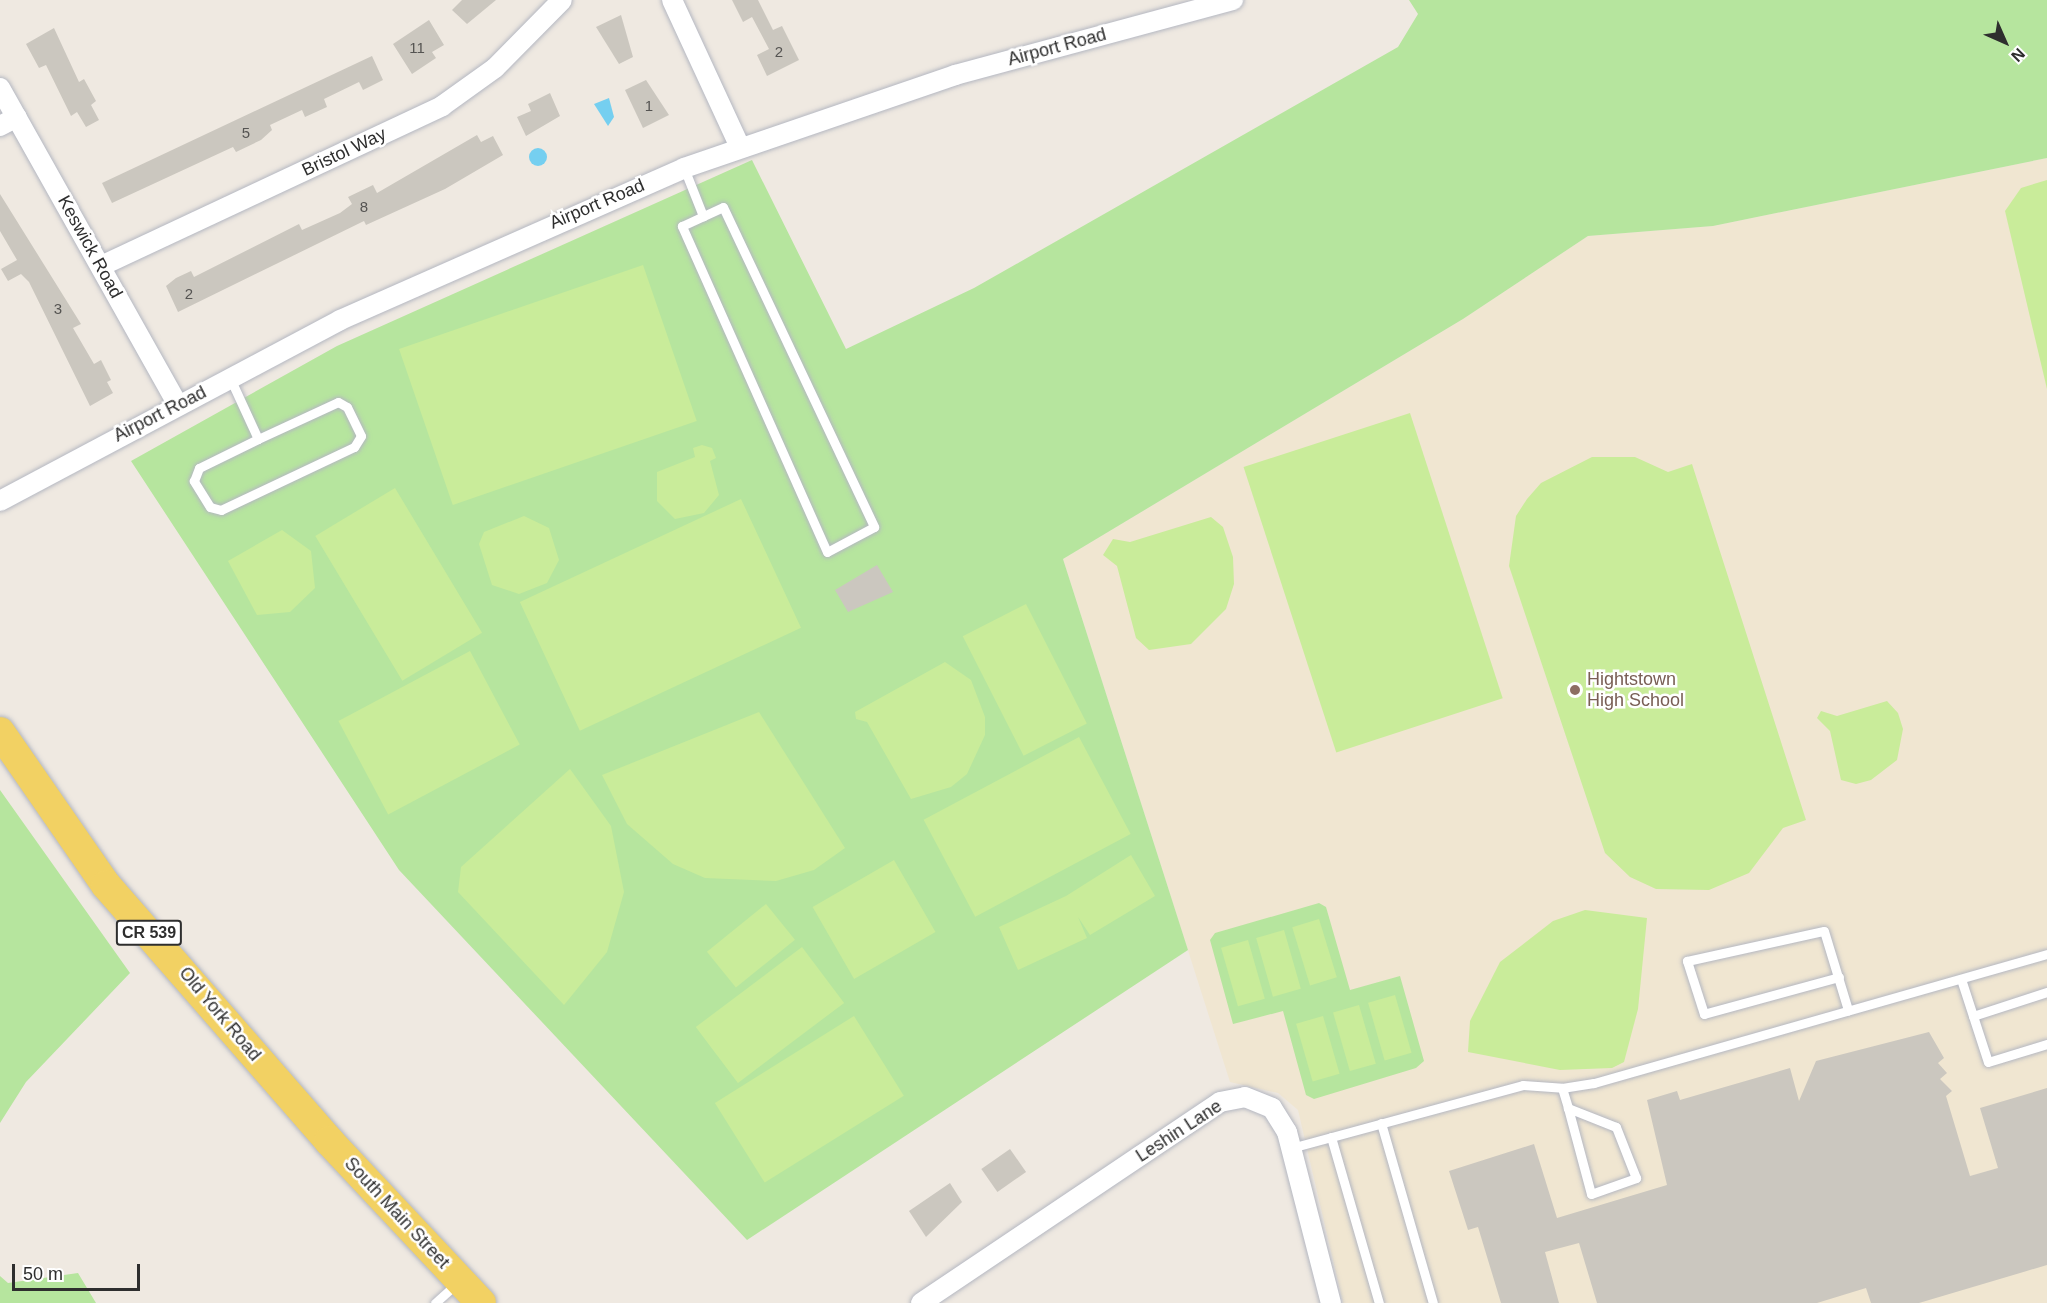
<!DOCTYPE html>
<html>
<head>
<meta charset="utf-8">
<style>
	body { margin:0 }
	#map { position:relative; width:2047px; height:1303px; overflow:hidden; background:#efe9e1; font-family:Arial,sans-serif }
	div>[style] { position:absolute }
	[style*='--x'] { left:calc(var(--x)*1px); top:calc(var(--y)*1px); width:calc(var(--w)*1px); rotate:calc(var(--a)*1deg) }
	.education>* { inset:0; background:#f0e6d1 }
	.green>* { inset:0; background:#b6e59e }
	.pitch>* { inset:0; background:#c9ec9a; transform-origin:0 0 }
	.water>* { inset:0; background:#75cff0 }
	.round { border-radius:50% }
	.building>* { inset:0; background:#cbc7bf; transform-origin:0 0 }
	.roads { filter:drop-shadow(0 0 2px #b4b7c1) drop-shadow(0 0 2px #b4b7c1) }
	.service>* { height:9px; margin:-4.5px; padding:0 4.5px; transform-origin:4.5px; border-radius:4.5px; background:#fff }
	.minor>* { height:20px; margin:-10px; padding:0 10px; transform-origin:10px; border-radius:10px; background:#fff }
	.primary>* { height:30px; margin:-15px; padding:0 15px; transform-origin:15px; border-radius:15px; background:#f2d163 }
	.dots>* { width:16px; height:16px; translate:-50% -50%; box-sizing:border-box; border:3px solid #fff; border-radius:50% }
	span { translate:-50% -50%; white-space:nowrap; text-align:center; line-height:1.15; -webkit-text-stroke:5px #fff; paint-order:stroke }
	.number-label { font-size:15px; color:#555452 }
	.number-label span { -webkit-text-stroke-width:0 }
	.shield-label span { padding:2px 4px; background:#fff; border:2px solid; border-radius:4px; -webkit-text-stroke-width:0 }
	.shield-label { font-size:16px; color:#2e2e2e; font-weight:700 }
	.street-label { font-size:18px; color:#2e2e2e }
	.education-label { font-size:18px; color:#785e54 }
	.left { translate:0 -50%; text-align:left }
	.north { position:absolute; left:1975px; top:12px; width:60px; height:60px; -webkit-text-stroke:4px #fff; paint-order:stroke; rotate:135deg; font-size:16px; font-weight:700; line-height:24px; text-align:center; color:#2e2e2e }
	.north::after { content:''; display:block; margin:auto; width:21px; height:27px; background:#2e2e2e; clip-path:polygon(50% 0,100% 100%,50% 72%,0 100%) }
	.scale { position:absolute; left:12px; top:1264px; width:128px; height:27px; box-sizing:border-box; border:3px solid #2e2e2e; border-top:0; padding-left:8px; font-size:18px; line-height:21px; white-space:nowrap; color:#2e2e2e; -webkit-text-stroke:4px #fff; paint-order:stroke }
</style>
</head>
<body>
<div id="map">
	<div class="education">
		<i style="clip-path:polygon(2047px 158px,2047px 1303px,1343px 1303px,1298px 1110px,1278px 1093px,1230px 1082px,1063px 559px,1463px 319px,1588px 236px,1713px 226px)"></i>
	</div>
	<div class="green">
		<i style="clip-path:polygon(1409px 0,2047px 0,2047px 158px,1713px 226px,1588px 236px,1463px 319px,1063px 559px,1188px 950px,747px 1240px,399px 870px,131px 461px,337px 346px,752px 160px,846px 349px,974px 288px,1398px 47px,1418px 14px)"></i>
		<i style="clip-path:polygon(0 790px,130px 973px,26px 1082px,0 1123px)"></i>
		<i style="clip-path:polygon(1319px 903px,1326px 907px,1350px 990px,1400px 976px,1424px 1061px,1416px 1068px,1314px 1099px,1306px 1095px,1283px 1011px,1233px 1024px,1210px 940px,1215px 933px)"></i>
		<i style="clip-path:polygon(78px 1273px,96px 1303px,0 1303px,0 1276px,8px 1283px)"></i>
	</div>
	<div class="pitch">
		<i style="clip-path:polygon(2047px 180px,2047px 389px,2005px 211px,2021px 188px)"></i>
		<i style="left:643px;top:265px;width:165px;height:258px;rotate:71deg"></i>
		<i style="left:1410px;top:413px;width:300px;height:175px;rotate:72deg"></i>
		<i style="clip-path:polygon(702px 445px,712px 448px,716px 458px,710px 461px,719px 495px,704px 513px,675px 519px,657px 501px,657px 472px,695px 457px,693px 448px)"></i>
		<i style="clip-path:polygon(1592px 457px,1635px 457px,1668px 472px,1692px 464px,1806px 820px,1783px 828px,1749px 873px,1709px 890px,1656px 889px,1630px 877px,1605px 853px,1509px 566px,1516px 516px,1527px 499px,1541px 483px)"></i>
		<i style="left:395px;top:488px;width:169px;height:93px;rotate:59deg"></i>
		<i style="left:741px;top:499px;width:142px;height:244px;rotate:65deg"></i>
		<i style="clip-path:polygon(524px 516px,549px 528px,559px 560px,547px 583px,519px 594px,492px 585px,479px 544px,484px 532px)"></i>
		<i style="clip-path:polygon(1211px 517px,1223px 527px,1233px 557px,1234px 584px,1226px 609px,1191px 644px,1149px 650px,1136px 638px,1117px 566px,1103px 555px,1113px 539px,1130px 542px)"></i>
		<i style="clip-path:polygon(282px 530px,311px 551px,315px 588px,290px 612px,257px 615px,228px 561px)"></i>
		<i style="left:1026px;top:604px;width:134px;height:71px;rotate:63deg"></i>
		<i style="left:470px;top:651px;width:106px;height:149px;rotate:62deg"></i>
		<i style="clip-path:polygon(945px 662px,971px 680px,985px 717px,985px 735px,967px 774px,951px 787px,911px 799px,867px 722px,856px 719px,855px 712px)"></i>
		<i style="clip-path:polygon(1887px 701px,1898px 713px,1903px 729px,1897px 760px,1871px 780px,1856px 784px,1841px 780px,1830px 731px,1817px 718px,1821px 711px,1837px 716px)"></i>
		<i style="clip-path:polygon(759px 712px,845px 848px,814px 870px,776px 881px,705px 878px,673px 864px,627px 824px,602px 775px)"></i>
		<i style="left:1079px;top:737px;width:110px;height:176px;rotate:62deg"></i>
		<i style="clip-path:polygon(570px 769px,611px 826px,624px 892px,607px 952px,564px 1005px,458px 892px,461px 867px)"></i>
		<i style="clip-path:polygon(1131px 855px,1155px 896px,1090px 935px,1078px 917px,1087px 938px,1018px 970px,999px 927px,1066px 896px)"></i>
		<i style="left:894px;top:860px;width:83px;height:94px;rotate:60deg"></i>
		<i style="left:766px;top:904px;width:46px;height:76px;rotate:51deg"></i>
		<i style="clip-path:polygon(1585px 910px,1647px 918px,1638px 1009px,1624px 1062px,1612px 1068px,1560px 1070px,1468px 1052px,1470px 1021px,1500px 962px,1553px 921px)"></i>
		<i style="left:1319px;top:919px;width:61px;height:28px;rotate:73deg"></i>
		<i style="left:1284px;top:930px;width:61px;height:29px;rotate:74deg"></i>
		<i style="left:1248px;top:940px;width:61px;height:28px;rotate:74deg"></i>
		<i style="left:802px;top:947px;width:70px;height:133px;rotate:53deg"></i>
		<i style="left:1395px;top:995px;width:60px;height:28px;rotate:74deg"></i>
		<i style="left:1359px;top:1005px;width:61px;height:27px;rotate:74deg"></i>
		<i style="left:854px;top:1016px;width:94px;height:164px;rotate:58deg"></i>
		<i style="left:1323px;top:1016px;width:60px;height:28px;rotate:74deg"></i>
	</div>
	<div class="water">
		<i style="clip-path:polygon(609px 98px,614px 117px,608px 126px,594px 104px)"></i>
		<i class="round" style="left:529px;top:148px;width:18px;height:18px"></i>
	</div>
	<div class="building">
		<i style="clip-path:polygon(462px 0,496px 0,467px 24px,452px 10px)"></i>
		<i style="clip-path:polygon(732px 0,758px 0,773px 30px,782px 26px,799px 60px,767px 76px,757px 55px,769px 49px,752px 17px,743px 22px)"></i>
		<i style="clip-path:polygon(621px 15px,633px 57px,619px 64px,596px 27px)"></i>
		<i style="clip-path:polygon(429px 20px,444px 45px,432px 52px,436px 58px,412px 74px,393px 44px)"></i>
		<i style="clip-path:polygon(54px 28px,79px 82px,84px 79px,96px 101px,91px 105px,99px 120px,86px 127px,77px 112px,71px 116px,46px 65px,39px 68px,26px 44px)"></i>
		<i style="clip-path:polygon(372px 56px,383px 80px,363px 90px,359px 82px,324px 99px,327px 107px,305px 117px,302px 110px,270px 125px,272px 130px,261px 140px,236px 152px,233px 147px,112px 203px,102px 183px)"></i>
		<i style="clip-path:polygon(646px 80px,669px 115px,643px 128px,625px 90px)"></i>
		<i style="clip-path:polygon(550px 93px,560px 116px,526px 136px,517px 117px,531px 111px,528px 104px)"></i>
		<i style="clip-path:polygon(477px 135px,481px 142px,493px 136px,503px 155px,445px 189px,366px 225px,364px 221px,178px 312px,166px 286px,176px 278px,191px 271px,194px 277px,299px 224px,302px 230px,340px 213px,352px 204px,348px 197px,373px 185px,377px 193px)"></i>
		<i style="clip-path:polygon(0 194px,81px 324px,73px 328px,94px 364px,101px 360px,111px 380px,107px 382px,113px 393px,90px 406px,29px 282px,21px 274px,8px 281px,1px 269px,17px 260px,0 231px)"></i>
		<i style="clip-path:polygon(877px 565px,893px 592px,848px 612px,835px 590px)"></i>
		<i style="clip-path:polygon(1929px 1032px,1944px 1058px,1938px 1063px,1947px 1073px,1940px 1079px,1952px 1091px,1946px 1096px,1970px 1176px,1998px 1168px,1980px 1108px,2047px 1088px,2047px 1265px,1919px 1303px,1871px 1303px,1866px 1288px,1817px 1303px,1597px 1303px,1579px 1243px,1545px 1252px,1559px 1303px,1501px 1303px,1478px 1227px,1468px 1230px,1449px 1171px,1534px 1144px,1557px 1218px,1667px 1185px,1647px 1100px,1677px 1091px,1680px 1100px,1790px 1068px,1799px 1101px,1816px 1061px)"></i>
		<i style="left:1010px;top:1149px;width:28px;height:35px;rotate:55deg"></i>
		<i style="clip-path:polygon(950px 1183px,962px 1202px,926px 1237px,909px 1211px)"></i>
	</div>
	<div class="roads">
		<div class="service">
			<i style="--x:684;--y:168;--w:52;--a:68.4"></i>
			<i style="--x:723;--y:207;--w:354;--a:64.7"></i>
			<i style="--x:874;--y:527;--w:53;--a:152"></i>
			<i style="--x:827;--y:552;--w:357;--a:-114"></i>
			<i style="--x:682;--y:226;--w:45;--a:-24.9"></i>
			<i style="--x:230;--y:378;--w:67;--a:65.3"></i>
			<i style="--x:258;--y:439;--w:88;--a:-24.8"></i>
			<i style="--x:338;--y:402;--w:10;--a:29"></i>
			<i style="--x:347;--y:407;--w:32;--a:64"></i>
			<i style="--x:361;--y:436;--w:13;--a:122"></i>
			<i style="--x:354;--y:447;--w:147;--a:154.7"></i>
			<i style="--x:221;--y:510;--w:11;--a:-165"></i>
			<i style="--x:210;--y:507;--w:31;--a:-122"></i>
			<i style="--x:194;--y:481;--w:14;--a:-69"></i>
			<i style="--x:199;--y:468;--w:66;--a:-26.2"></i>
			<i style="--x:1839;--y:977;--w:140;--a:164.7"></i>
			<i style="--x:1704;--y:1014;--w:56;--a:-107.8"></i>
			<i style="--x:1687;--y:961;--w:140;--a:-12.4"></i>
			<i style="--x:1824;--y:931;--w:83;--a:73.1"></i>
			<i style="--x:1961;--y:979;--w:87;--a:72"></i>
			<i style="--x:1988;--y:1062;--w:62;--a:-17"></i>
			<i style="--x:1973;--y:1016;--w:78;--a:-18"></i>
			<i style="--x:1562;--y:1088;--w:21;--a:73"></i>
			<i style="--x:1568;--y:1108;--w:89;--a:75"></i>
			<i style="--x:1591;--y:1194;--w:48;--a:-19.6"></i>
			<i style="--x:1636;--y:1178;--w:55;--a:-111.4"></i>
			<i style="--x:1616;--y:1127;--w:52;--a:-158.4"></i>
			<i style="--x:1381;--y:1123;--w:187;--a:73.9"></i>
			<i style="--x:1331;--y:1137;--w:173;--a:73.9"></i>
			<i style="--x:1291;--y:1148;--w:240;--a:-15.2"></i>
			<i style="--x:1523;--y:1085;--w:39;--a:4"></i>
			<i style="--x:1562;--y:1088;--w:32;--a:-9"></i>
			<i style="--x:1594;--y:1083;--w:471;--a:-15.9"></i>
			<i style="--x:435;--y:1303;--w:28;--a:-42"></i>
		</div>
		<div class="minor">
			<i style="--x:672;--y:0;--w:162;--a:65.2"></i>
			<i style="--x:0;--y:88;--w:364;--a:60.7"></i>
			<i style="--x:0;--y:126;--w:19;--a:-28"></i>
			<i style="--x:101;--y:266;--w:377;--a:-25.1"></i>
			<i style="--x:442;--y:106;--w:65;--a:-35.6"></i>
			<i style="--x:495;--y:68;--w:95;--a:-45.4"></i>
			<i style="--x:0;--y:501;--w:385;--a:-28"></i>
			<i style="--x:340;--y:320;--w:376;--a:-23.8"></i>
			<i style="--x:684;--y:168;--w:287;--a:-18.9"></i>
			<i style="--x:955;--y:75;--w:288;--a:-15.1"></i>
			<i style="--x:921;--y:1303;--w:360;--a:-33.9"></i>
			<i style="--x:1220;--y:1102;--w:25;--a:-11"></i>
			<i style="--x:1245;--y:1097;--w:29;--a:22"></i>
			<i style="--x:1272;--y:1108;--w:28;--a:58"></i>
			<i style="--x:1287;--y:1132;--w:177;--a:75.6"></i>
		</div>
		<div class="primary">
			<i style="--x:0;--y:732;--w:186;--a:55.3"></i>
			<i style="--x:106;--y:885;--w:340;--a:48.9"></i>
			<i style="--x:329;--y:1141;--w:222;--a:46.8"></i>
		</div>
	</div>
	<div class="dots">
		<i style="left:1575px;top:690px;background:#8d6e63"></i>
	</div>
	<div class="number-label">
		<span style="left:417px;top:48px">11</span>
		<span style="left:779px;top:52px">2</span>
		<span style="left:649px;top:106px">1</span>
		<span style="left:246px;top:133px">5</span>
		<span style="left:364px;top:207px">8</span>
		<span style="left:189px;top:294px">2</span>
		<span style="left:58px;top:309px">3</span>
	</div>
	<div class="shield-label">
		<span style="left:149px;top:933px">CR 539</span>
	</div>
	<div class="street-label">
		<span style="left:1057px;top:47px;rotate:-15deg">Airport Road</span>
		<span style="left:344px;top:152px;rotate:-25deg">Bristol Way</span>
		<span style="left:597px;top:204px;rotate:-23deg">Airport Road</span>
		<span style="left:90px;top:247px;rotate:61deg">Keswick Road</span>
		<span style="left:160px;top:414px;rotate:-27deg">Airport Road</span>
		<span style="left:220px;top:1014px;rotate:50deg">Old York Road</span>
		<span style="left:1179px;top:1131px;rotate:-33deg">Leshin Lane</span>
		<span style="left:397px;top:1213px;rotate:47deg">South Main Street</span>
	</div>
	<div class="education-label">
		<span class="left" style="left:1587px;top:690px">Hightstown<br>High School</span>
	</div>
	<div class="north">N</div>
	<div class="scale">50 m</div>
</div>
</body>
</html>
